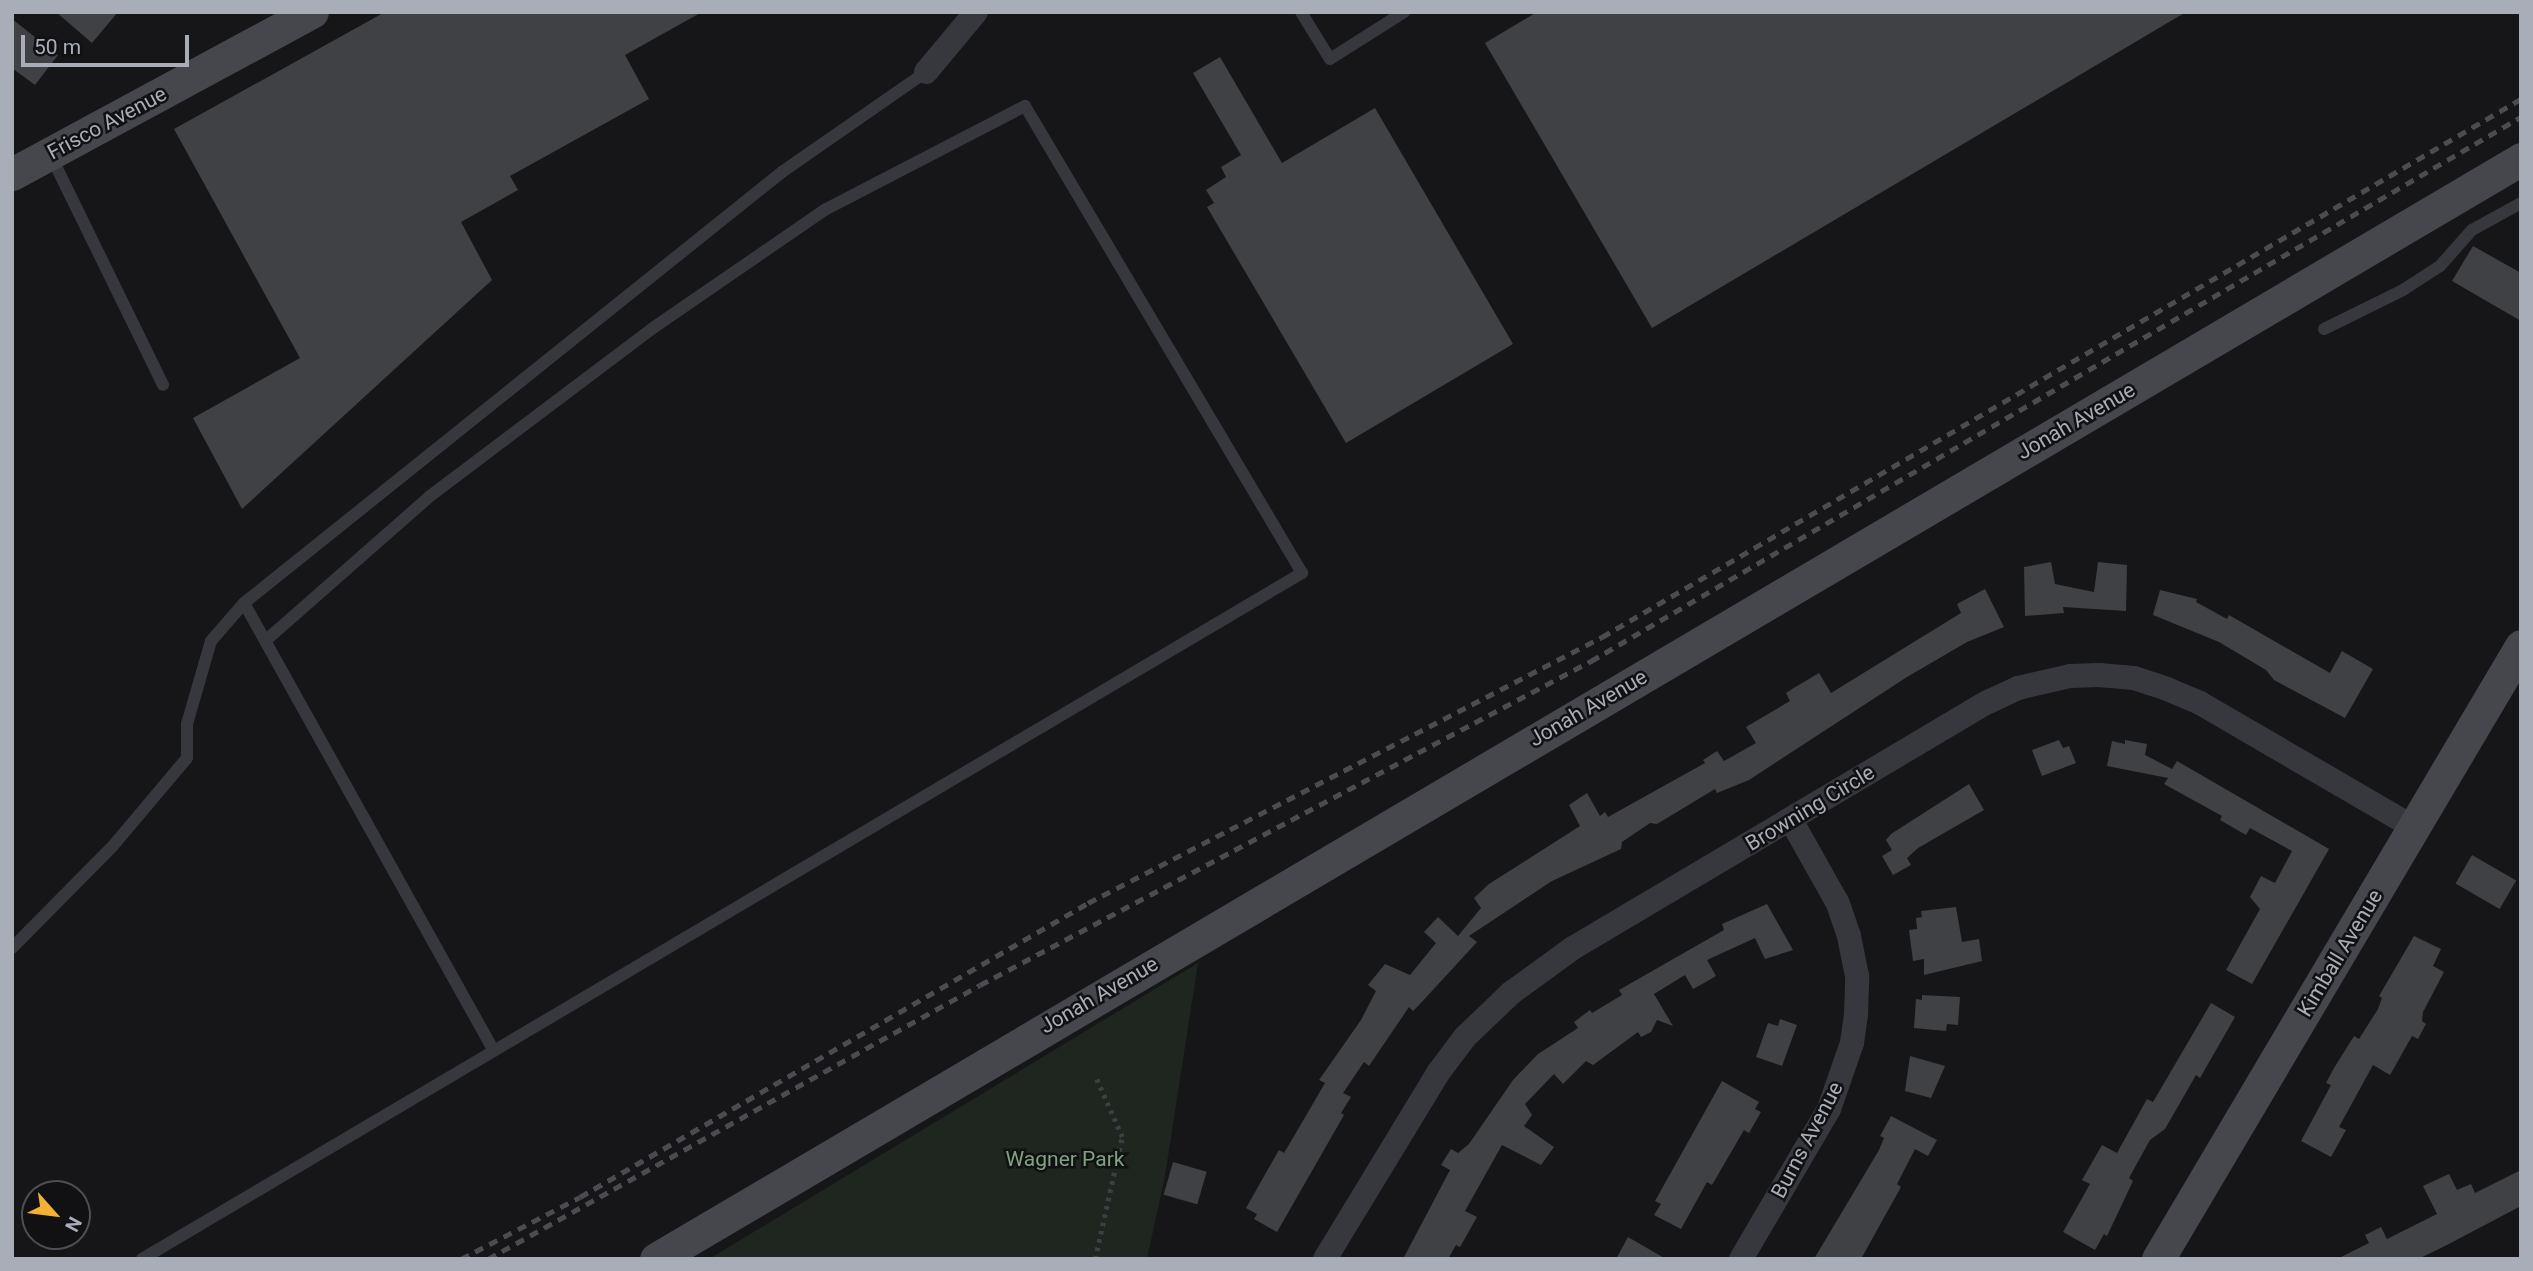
<!DOCTYPE html>
<html>
<head>
<meta charset="utf-8">
<style>
	body { margin:0 }
	#map { position:relative; width:2533px; height:1271px; overflow:hidden; background:#161618; font-family:Roboto,sans-serif }
	div>[style] { position:absolute }
	[style*='--x'] { left:calc(var(--x)*1px); top:calc(var(--y)*1px); width:calc(var(--w)*1px); rotate:calc(var(--a)*1deg) }
	.green>* { inset:0; background:#1e261f }
	.building>* { inset:0; background:#404145; transform-origin:0 0 }
	.path>* { height:4.5px; margin-top:-2.25px; transform-origin:0; background:repeating-linear-gradient(90deg,#3d3f44 0 3.5px,transparent 0 8.5px) }
	.lane>* { height:12px; margin:-6px; padding:0 6px; transform-origin:6px; border-radius:6px; background:#37383d }
	.street>* { height:24px; margin:-12px; padding:0 12px; transform-origin:12px; border-radius:12px; background:#37383d }
	.secondary>* { height:33px; margin:-16.5px; padding:0 16.5px; transform-origin:16.5px; border-radius:16.5px; background:#45474d }
	.rail>* { height:5px; margin-top:-2.5px; transform-origin:0; background:repeating-linear-gradient(90deg,#4a4c52 0 9px,transparent 0 16px) }
	span { translate:-50% -50%; white-space:nowrap; text-align:center; line-height:1.15; -webkit-text-stroke:5px #111113; paint-order:stroke }
	.street-label { font-size:21px; color:#a8adb8 }
	.park-label { font-size:21px; color:#7fa381 }
	.frame { position:absolute; inset:0; border:14px solid #a8adb8; pointer-events:none }
	.north { position:absolute; left:21px; top:1180px; width:70px; height:70px; box-sizing:border-box; background:#111113; border:2px solid #4d4f55; border-radius:50%; rotate:118deg; font-size:19px; font-weight:700; line-height:28px; text-align:center; color:#a8adb8 }
	.north::after { content:''; display:block; margin:auto; width:24px; height:32px; background:#f2b134; clip-path:polygon(50% 0,100% 100%,50% 72%,0 100%) }
	.scale { position:absolute; left:21px; top:35px; width:168px; height:32px; box-sizing:border-box; border:4px solid #a8adb8; border-top:0; padding-left:9px; font-size:21px; line-height:24px; white-space:nowrap; color:#a8adb8; -webkit-text-stroke:5px #111113; paint-order:stroke }
</style>
</head>
<body>
<div id="map">
	<div class="green">
		<i style="clip-path:polygon(1198px 963px,1165px 1176px,1147px 1259px,709px 1259px)"></i>
	</div>
	<div class="building">
		<i style="clip-path:polygon(56px 12px,118px 12px,92px 43px)"></i>
		<i style="clip-path:polygon(385px 12px,702px 12px,625px 55px,649px 99px,510px 176px,518px 190px,461px 222px,492px 280px,242px 509px,193px 418px,300px 358px,174px 129px)"></i>
		<i style="clip-path:polygon(1537px 12px,2186px 12px,1652px 328px,1485px 43px)"></i>
		<i style="clip-path:polygon(12px 19px,58px 55px,35px 85px,12px 68px)"></i>
		<i style="clip-path:polygon(1220px 57px,1282px 163px,1375px 108px,1513px 344px,1346px 443px,1207px 207px,1214px 203px,1206px 190px,1226px 177px,1221px 167px,1241px 155px,1193px 73px)"></i>
		<i style="clip-path:polygon(2473px 246px,2521px 273px,2521px 321px,2452px 281px)"></i>
		<i style="clip-path:polygon(2051px 562px,2055px 584px,2094px 592px,2098px 562px,2127px 565px,2126px 611px,2063px 607px,2064px 613px,2025px 616px,2024px 567px)"></i>
		<i style="clip-path:polygon(1985px 589px,2004px 627px,1967px 642px,1907px 677px,1749px 780px,1717px 793px,1715px 789px,1657px 824px,1650px 823px,1622px 842px,1621px 849px,1552px 881px,1469px 936px,1477px 942px,1420px 1004px,1413px 1011px,1409px 1007px,1369px 1066px,1364px 1062px,1343px 1093px,1351px 1097px,1341px 1113px,1344px 1115px,1277px 1232px,1254px 1219px,1257px 1214px,1246px 1208px,1279px 1150px,1284px 1153px,1297px 1131px,1325px 1083px,1319px 1080px,1361px 1020px,1376px 991px,1368px 985px,1385px 964px,1410px 975px,1436px 943px,1424px 932px,1438px 917px,1458px 936px,1481px 908px,1474px 898px,1489px 884px,1580px 826px,1569px 805px,1587px 793px,1600px 816px,1605px 812px,1608px 817px,1705px 763px,1703px 760px,1717px 751px,1724px 761px,1756px 743px,1746px 727px,1790px 701px,1786px 693px,1792px 689px,1819px 673px,1831px 693px,1961px 613px,1957px 604px)"></i>
		<i style="clip-path:polygon(2160px 590px,2197px 599px,2196px 602px,2227px 619px,2229px 615px,2330px 673px,2342px 651px,2373px 669px,2345px 718px,2274px 680px,2266px 670px,2219px 642px,2153px 615px)"></i>
		<i style="clip-path:polygon(2059px 740px,2063px 748px,2069px 746px,2076px 763px,2042px 776px,2032px 750px)"></i>
		<i style="clip-path:polygon(2125px 740px,2147px 744px,2145px 755px,2172px 769px,2177px 761px,2329px 849px,2252px 984px,2226px 970px,2260px 909px,2250px 897px,2261px 876px,2275px 883px,2292px 851px,2250px 828px,2246px 835px,2220px 820px,2222px 816px,2164px 784px,2168px 778px,2107px 766px,2112px 741px,2125px 744px)"></i>
		<i style="clip-path:polygon(1969px 784px,1984px 810px,1918px 848px,1907px 858px,1911px 865px,1893px 875px,1882px 856px,1892px 850px,1886px 840px,1891px 834px)"></i>
		<i style="left:2472px;top:855px;width:51px;height:33px;rotate:30deg"></i>
		<i style="clip-path:polygon(1767px 904px,1793px 950px,1765px 959px,1755px 938px,1707px 960px,1716px 976px,1704px 983px,1693px 989px,1685px 975px,1654px 994px,1673px 1026px,1657px 1020px,1651px 1032px,1641px 1037px,1638px 1032px,1593px 1065px,1586px 1061px,1563px 1084px,1554px 1074px,1525px 1104px,1532px 1115px,1524px 1126px,1554px 1147px,1541px 1165px,1502px 1145px,1465px 1211px,1477px 1217px,1460px 1247px,1456px 1245px,1448px 1259px,1403px 1259px,1450px 1170px,1441px 1165px,1451px 1149px,1458px 1153px,1469px 1144px,1513px 1080px,1538px 1054px,1578px 1028px,1574px 1022px,1590px 1010px,1592px 1013px,1622px 995px,1619px 990px,1724px 930px,1722px 924px)"></i>
		<i style="clip-path:polygon(1956px 907px,1962px 942px,1979px 939px,1982px 961px,1924px 975px,1924px 959px,1913px 961px,1909px 930px,1917px 929px,1916px 918px,1922px 917px,1921px 911px)"></i>
		<i style="clip-path:polygon(2414px 936px,2441px 949px,2433px 966px,2444px 972px,2423px 1012px,2422px 1021px,2426px 1024px,2418px 1039px,2412px 1036px,2390px 1075px,2373px 1065px,2339px 1127px,2346px 1130px,2331px 1157px,2301px 1141px,2331px 1085px,2326px 1083px,2334px 1068px,2354px 1036px,2359px 1039px,2378px 1009px,2382px 998px,2379px 996px)"></i>
		<i style="clip-path:polygon(1922px 995px,1960px 997px,1958px 1025px,1947px 1024px,1946px 1031px,1914px 1028px,1916px 999px,1922px 1000px)"></i>
		<i style="clip-path:polygon(2211px 1003px,2235px 1017px,2200px 1078px,2196px 1075px,2165px 1129px,2150px 1140px,2129px 1178px,2133px 1181px,2107px 1236px,2104px 1234px,2095px 1250px,2063px 1232px,2090px 1184px,2082px 1180px,2102px 1145px,2117px 1153px,2147px 1099px,2153px 1102px)"></i>
		<i style="clip-path:polygon(1780px 1019px,1797px 1025px,1782px 1066px,1756px 1057px,1768px 1023px,1778px 1026px)"></i>
		<i style="clip-path:polygon(1910px 1056px,1945px 1066px,1931px 1098px,1905px 1091px)"></i>
		<i style="clip-path:polygon(1722px 1081px,1759px 1102px,1755px 1109px,1761px 1112px,1749px 1133px,1744px 1130px,1712px 1185px,1707px 1182px,1681px 1229px,1654px 1215px,1661px 1204px,1655px 1201px)"></i>
		<i style="clip-path:polygon(1891px 1116px,1937px 1140px,1928px 1156px,1915px 1149px,1897px 1184px,1901px 1187px,1861px 1259px,1814px 1259px,1879px 1150px,1884px 1138px,1880px 1136px)"></i>
		<i style="left:1173px;top:1162px;width:35px;height:34px;rotate:16deg"></i>
		<i style="clip-path:polygon(2521px 1170px,2521px 1206px,2443px 1247px,2418px 1259px,2337px 1259px,2369px 1243px,2365px 1235px,2381px 1227px,2387px 1239px,2437px 1214px,2423px 1186px,2449px 1174px,2457px 1190px,2471px 1184px,2475px 1193px)"></i>
		<i style="clip-path:polygon(1628px 1237px,1666px 1259px,1616px 1259px)"></i>
	</div>
	<div class="path">
		<i style="--x:1095;--y:1259;--w:125;--a:-77.5"></i>
		<i style="--x:1122;--y:1137;--w:64;--a:-113.8"></i>
	</div>
	<div class="lane">
		<i style="--x:1301;--y:12;--w:55;--a:58.3"></i>
		<i style="--x:1330;--y:59;--w:88;--a:-32.4"></i>
		<i style="--x:50;--y:154;--w:257;--a:63.9"></i>
		<i style="--x:2324;--y:329;--w:88;--a:-26.3"></i>
		<i style="--x:2403;--y:290;--w:44;--a:-33"></i>
		<i style="--x:2440;--y:266;--w:48;--a:-48.4"></i>
		<i style="--x:2472;--y:230;--w:56;--a:-28.9"></i>
		<i style="--x:244;--y:603;--w:513;--a:60.84"></i>
		<i style="--x:12;--y:948;--w:142;--a:-45.3"></i>
		<i style="--x:112;--y:847;--w:116;--a:-49.9"></i>
		<i style="--x:187;--y:758;--w:34;--a:-90"></i>
		<i style="--x:187;--y:724;--w:86;--a:-73.9"></i>
		<i style="--x:211;--y:641;--w:50;--a:-49"></i>
		<i style="--x:244;--y:603;--w:689;--a:-38.7"></i>
		<i style="--x:782;--y:172;--w:175;--a:-34.8"></i>
		<i style="--x:142;--y:1259;--w:1348;--a:-30.6"></i>
		<i style="--x:1302;--y:573;--w:543;--a:-120.67"></i>
		<i style="--x:1025;--y:106;--w:224;--a:152.6"></i>
		<i style="--x:826;--y:209;--w:210;--a:145.5"></i>
		<i style="--x:653;--y:328;--w:281;--a:143"></i>
		<i style="--x:429;--y:497;--w:217;--a:138.7"></i>
	</div>
	<div class="street">
		<i style="--x:926;--y:72;--w:78;--a:-50.2"></i>
		<i style="--x:1325;--y:1259;--w:218;--a:-58.7"></i>
		<i style="--x:1438;--y:1073;--w:45;--a:-53.1"></i>
		<i style="--x:1465;--y:1037;--w:64;--a:-43.7"></i>
		<i style="--x:1511;--y:993;--w:77;--a:-36"></i>
		<i style="--x:1573;--y:948;--w:482;--a:-30.7"></i>
		<i style="--x:1988;--y:702;--w:33;--a:-25"></i>
		<i style="--x:2018;--y:688;--w:53;--a:-13"></i>
		<i style="--x:2070;--y:676;--w:29;--a:-2"></i>
		<i style="--x:2099;--y:675;--w:35;--a:5"></i>
		<i style="--x:2134;--y:678;--w:35;--a:18"></i>
		<i style="--x:2167;--y:689;--w:36;--a:23"></i>
		<i style="--x:2200;--y:703;--w:249;--a:30.2"></i>
		<i style="--x:1741;--y:1259;--w:174;--a:-59.6"></i>
		<i style="--x:1829;--y:1109;--w:70;--a:-70.8"></i>
		<i style="--x:1852;--y:1043;--w:29;--a:-82"></i>
		<i style="--x:1856;--y:1014;--w:38;--a:-88"></i>
		<i style="--x:1857;--y:976;--w:41;--a:-101.3"></i>
		<i style="--x:1849;--y:936;--w:36;--a:-109"></i>
		<i style="--x:1837;--y:902;--w:94;--a:-119.3"></i>
	</div>
	<div class="secondary">
		<i style="--x:12;--y:174;--w:341;--a:-28.4"></i>
		<i style="--x:656;--y:1259;--w:2165;--a:-30.53"></i>
		<i style="--x:2158;--y:1259;--w:712;--a:-59.37"></i>
	</div>
	<div class="rail">
		<i style="--x:461;--y:1259;--w:134;--a:-27.5"></i>
		<i style="--x:580;--y:1197;--w:587;--a:-30.06"></i>
		<i style="--x:1088;--y:903;--w:579;--a:-27.36"></i>
		<i style="--x:1602;--y:637;--w:1065;--a:-30.35"></i>
		<i style="--x:488;--y:1259;--w:563;--a:-29.11"></i>
		<i style="--x:980;--y:985;--w:692;--a:-27.94"></i>
		<i style="--x:1591;--y:661;--w:1077;--a:-30.33"></i>
	</div>
	<div class="street-label">
		<span style="left:107px;top:123px;rotate:-28deg">Frisco Avenue</span>
		<span style="left:2076px;top:421px;rotate:-30deg">Jonah Avenue</span>
		<span style="left:1588px;top:708px;rotate:-30deg">Jonah Avenue</span>
		<span style="left:1810px;top:808px;rotate:-31deg">Browning Circle</span>
		<span style="left:2340px;top:953px;rotate:-59deg">Kimball Avenue</span>
		<span style="left:1099px;top:995px;rotate:-30deg">Jonah Avenue</span>
		<span style="left:1807px;top:1140px;rotate:-62deg">Burns Avenue</span>
	</div>
	<div class="park-label">
		<span style="left:1065px;top:1159px">Wagner Park</span>
	</div>
	<div class="frame"></div>
	<div class="north">N</div>
	<div class="scale">50 m</div>
</div>
</body>
</html>
